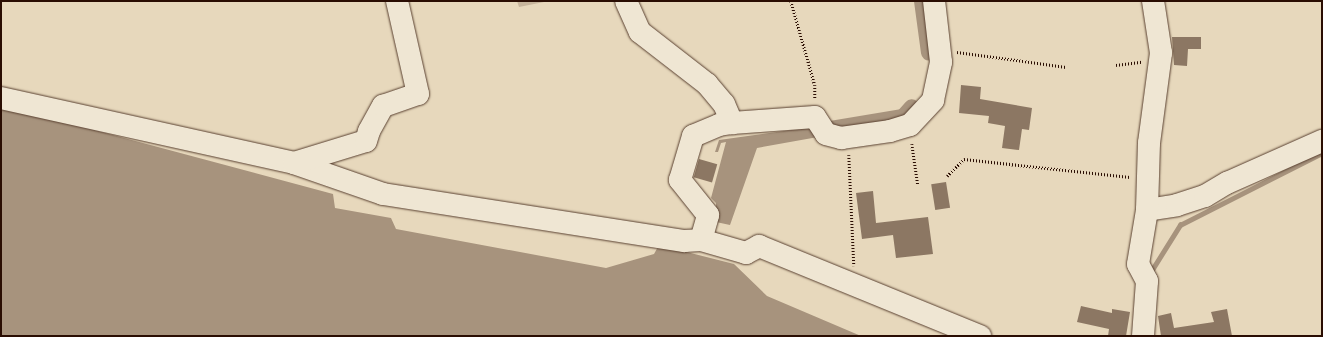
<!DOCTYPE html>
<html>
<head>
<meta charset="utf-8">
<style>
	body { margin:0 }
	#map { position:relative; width:1323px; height:337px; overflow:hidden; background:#e7d8bc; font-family:"IM FELL French Canon",serif }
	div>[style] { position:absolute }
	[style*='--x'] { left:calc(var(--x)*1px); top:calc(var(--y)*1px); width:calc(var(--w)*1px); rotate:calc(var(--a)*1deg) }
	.green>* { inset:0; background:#c7b59c }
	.water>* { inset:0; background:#a7937d }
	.stream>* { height:4.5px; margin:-2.25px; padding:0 2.25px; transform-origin:2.25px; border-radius:2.25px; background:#a7937d }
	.canal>* { height:16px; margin:-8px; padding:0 8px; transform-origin:8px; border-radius:8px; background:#a7937d }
	.building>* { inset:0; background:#8c7763; transform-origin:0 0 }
	.path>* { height:2.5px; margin-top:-1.25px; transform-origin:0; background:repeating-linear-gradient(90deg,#2a0d02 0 1px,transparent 0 3px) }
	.roads { filter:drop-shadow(0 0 1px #594030) drop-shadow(0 0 1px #594030) }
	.minor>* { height:22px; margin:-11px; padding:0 11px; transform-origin:11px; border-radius:11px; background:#efe6d3 }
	span { translate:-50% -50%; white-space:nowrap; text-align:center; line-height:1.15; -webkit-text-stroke:3.5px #efe6d3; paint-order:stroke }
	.frame { position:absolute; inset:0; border:2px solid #2a0d02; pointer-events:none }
</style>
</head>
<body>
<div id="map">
	<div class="green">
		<i style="clip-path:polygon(517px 1px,549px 1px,519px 7px)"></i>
	</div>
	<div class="water">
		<i style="clip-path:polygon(1px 105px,333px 194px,335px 208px,391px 218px,396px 229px,606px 268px,654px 254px,659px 245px,734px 264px,767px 296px,861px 336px,1px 336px)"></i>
		<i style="clip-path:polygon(813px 127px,818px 137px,757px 148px,730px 225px,716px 222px,716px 203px,711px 198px,726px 142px,721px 143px,718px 152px,715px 152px,719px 140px)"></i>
	</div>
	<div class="stream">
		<i style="--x:1150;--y:273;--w:57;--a:-58"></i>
		<i style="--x:1180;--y:225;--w:159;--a:-26.9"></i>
	</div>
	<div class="canal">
		<i style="--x:922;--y:1;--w:52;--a:82.3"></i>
		<i style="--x:825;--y:130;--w:79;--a:-9.5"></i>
		<i style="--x:903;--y:117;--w:13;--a:-48"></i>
	</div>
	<div class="building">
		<i style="clip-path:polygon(1172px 37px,1201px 37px,1201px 49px,1188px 49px,1187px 66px,1174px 65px)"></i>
		<i style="clip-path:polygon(961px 85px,981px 87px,980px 99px,1032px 108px,1029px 130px,1022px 129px,1019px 150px,1002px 148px,1005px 126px,988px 123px,989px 116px,959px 113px)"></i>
		<i style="left:699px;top:159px;width:19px;height:19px;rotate:16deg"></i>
		<i style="left:946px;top:182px;width:26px;height:15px;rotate:81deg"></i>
		<i style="clip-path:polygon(873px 191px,876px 223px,928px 217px,933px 254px,896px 258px,893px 235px,862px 239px,856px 193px)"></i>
		<i style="clip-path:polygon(1081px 306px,1112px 313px,1112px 309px,1130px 312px,1126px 336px,1108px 336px,1109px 329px,1077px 322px)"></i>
		<i style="clip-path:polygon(1227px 309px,1232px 336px,1161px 336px,1158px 316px,1171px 313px,1174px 328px,1214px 322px,1211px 312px)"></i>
	</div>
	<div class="path">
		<i style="--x:791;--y:1;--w:87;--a:74.1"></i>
		<i style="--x:815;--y:85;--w:14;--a:90"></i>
		<i style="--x:957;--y:52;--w:110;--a:7.8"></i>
		<i style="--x:1116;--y:65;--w:26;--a:-7"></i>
		<i style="--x:912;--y:144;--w:41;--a:81.7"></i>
		<i style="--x:849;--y:155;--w:111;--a:87.4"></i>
		<i style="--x:947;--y:176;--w:24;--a:-45"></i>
		<i style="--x:964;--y:159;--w:167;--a:6.2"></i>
	</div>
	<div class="roads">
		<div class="minor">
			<i style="--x:626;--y:1;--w:34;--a:66"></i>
			<i style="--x:640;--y:32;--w:85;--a:37.8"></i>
			<i style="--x:707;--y:84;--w:26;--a:50"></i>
			<i style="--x:724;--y:104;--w:21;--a:67"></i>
			<i style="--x:732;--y:123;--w:83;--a:-4.1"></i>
			<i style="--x:815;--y:117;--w:20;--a:57"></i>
			<i style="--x:826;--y:134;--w:16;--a:15"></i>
			<i style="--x:841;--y:138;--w:49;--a:-8.1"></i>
			<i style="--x:890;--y:131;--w:21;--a:-17"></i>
			<i style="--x:910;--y:125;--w:34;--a:-47"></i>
			<i style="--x:933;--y:100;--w:39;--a:-78"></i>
			<i style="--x:941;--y:62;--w:61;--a:-96.5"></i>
			<i style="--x:1;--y:98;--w:300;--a:12.5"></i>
			<i style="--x:294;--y:163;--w:94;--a:19.2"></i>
			<i style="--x:383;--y:194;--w:305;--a:8.9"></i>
			<i style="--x:684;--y:241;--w:17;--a:-3"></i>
			<i style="--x:701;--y:240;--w:47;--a:16.1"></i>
			<i style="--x:746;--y:253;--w:15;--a:-28"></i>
			<i style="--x:759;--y:246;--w:239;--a:22.2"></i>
			<i style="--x:294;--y:163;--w:75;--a:-17"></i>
			<i style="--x:366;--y:141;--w:10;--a:-73"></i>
			<i style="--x:369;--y:131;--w:29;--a:-61"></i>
			<i style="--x:383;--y:106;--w:37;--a:-19"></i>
			<i style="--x:418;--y:94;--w:95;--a:-102.7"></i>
			<i style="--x:1147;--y:210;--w:30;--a:-9"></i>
			<i style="--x:1177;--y:205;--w:29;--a:-18"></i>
			<i style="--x:1205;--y:196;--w:26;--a:-31"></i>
			<i style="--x:1227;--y:183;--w:104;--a:-23.9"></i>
			<i style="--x:701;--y:240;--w:26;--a:-74"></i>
			<i style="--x:708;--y:215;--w:45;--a:-128.7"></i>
			<i style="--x:680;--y:180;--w:46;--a:-73.5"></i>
			<i style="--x:693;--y:136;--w:28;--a:-23"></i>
			<i style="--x:719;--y:125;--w:13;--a:-9"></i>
			<i style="--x:1143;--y:336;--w:55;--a:-85.8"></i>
			<i style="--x:1147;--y:281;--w:19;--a:-118"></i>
			<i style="--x:1138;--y:264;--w:55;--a:-80.5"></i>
			<i style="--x:1147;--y:210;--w:67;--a:-88.3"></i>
			<i style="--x:1149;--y:143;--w:91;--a:-82.4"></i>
			<i style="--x:1161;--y:53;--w:53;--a:-98.7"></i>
		</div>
	</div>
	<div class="frame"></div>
</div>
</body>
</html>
